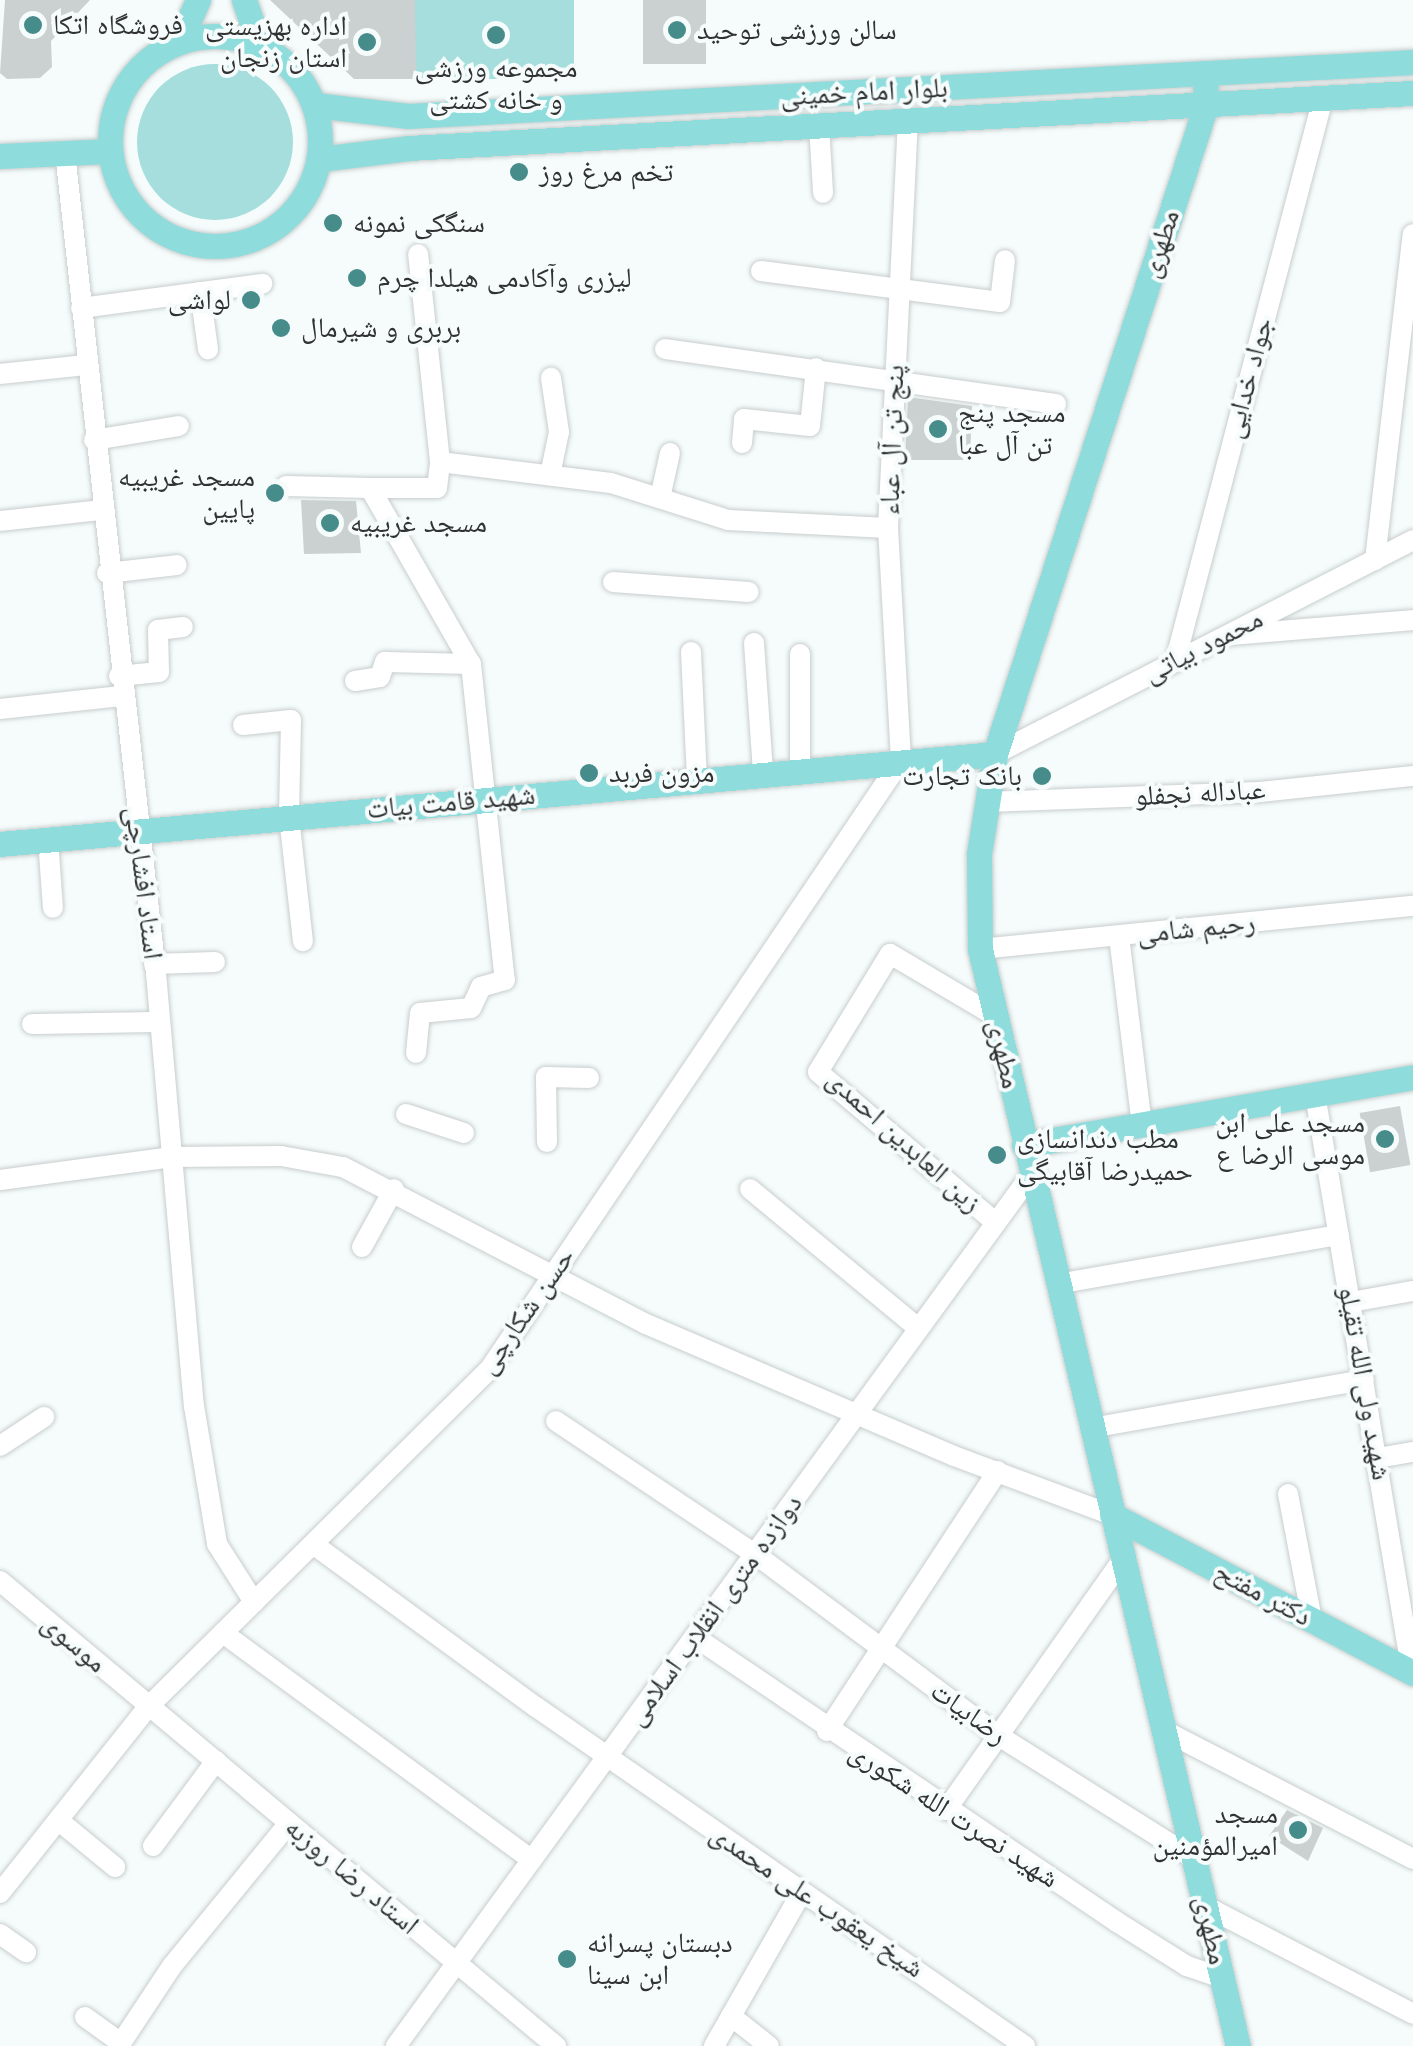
<!DOCTYPE html>
<html>
<head>
<meta charset="utf-8">
<style>
	body { margin:0 }
	#map { position:relative; width:1413px; height:2046px; overflow:hidden; background:#f6fcfc; font-family:Helvetica,"Noto Naskh Arabic",sans-serif }
	div>[style] { position:absolute }
	[style*='--x'] { left:calc(var(--x)*1px); top:calc(var(--y)*1px); width:calc(var(--w)*1px); rotate:calc(var(--a)*1deg) }
	.green>* { inset:0; background:#a5dedc; transform-origin:0 0 }
	.round { border-radius:50% }
	.building>* { inset:0; background:#cbd1d1; transform-origin:0 0 }
	.roads { filter:drop-shadow(0 0 2px #c8cdcd) drop-shadow(0 0 2px #c8cdcd) }
	.minor>* { height:20px; margin:-10px; padding:0 10px; transform-origin:10px; border-radius:10px; background:#fff }
	.major>* { height:25px; margin:-12.5px; padding:0 12.5px; transform-origin:12.5px; border-radius:12.5px; background:#8edddc }
	.major>.ring { margin:-12.5px; padding:0; box-sizing:content-box; background:none; border:25px solid #8edddc; border-radius:50% }
	.dots>* { width:28px; height:28px; translate:-50% -50%; box-sizing:border-box; border:5px solid #f6fcfc; border-radius:50% }
	span { translate:-50% -50%; white-space:nowrap; text-align:center; line-height:1.15; -webkit-text-stroke:8px #f6fcfc; paint-order:stroke }
	.poi-label { font-size:28px; color:#313333 }
	.left { translate:0 -50%; text-align:left }
	.right { translate:-100% -50%; text-align:right }
	.street-label { font-size:28px; color:#313333 }
</style>
</head>
<body>
<div id="map">
	<div class="green">
		<i style="left:415px;top:0;width:159px;height:79px"></i>
		<i class="round" style="left:137px;top:64px;width:156px;height:156px"></i>
	</div>
	<div class="building">
		<i style="clip-path:polygon(5px 0,90px 0,51px 41px,52px 67px,40px 78px,7px 79px,0 73px)"></i>
		<i style="clip-path:polygon(270px 0,415px 0,416px 79px,354px 79px)"></i>
		<i style="left:643px;top:0;width:63px;height:64px"></i>
		<i style="clip-path:polygon(908px 397px,972px 406px,970px 460px,905px 460px)"></i>
		<i style="clip-path:polygon(301px 500px,356px 501px,361px 553px,304px 554px)"></i>
		<i style="left:1400px;top:1106px;width:60px;height:41px;rotate:80deg"></i>
		<i style="clip-path:polygon(1287px 1810px,1323px 1828px,1308px 1861px,1269px 1836px)"></i>
	</div>
	<div class="roads">
		<div class="minor">
			<i style="--x:819;--y:125;--w:68;--a:86.6"></i>
			<i style="--x:65;--y:153;--w:825;--a:83.67"></i>
			<i style="--x:156;--y:973;--w:435;--a:85"></i>
			<i style="--x:194;--y:1406;--w:140;--a:80.5"></i>
			<i style="--x:217;--y:1544;--w:69;--a:57.5"></i>
			<i style="--x:761;--y:271;--w:241;--a:7.4"></i>
			<i style="--x:1000;--y:302;--w:42;--a:-83.2"></i>
			<i style="--x:200;--y:292;--w:58;--a:82"></i>
			<i style="--x:81;--y:308;--w:183;--a:-7.6"></i>
			<i style="--x:665;--y:349;--w:395;--a:8"></i>
			<i style="--x:0;--y:374;--w:86;--a:-6"></i>
			<i style="--x:94;--y:440;--w:86;--a:-9.4"></i>
			<i style="--x:742;--y:443;--w:24;--a:-85"></i>
			<i style="--x:744;--y:419;--w:66;--a:6.1"></i>
			<i style="--x:810;--y:426;--w:58;--a:-84.1"></i>
			<i style="--x:440;--y:462;--w:172;--a:7"></i>
			<i style="--x:611;--y:483;--w:123;--a:17.5"></i>
			<i style="--x:728;--y:520;--w:160;--a:2.9"></i>
			<i style="--x:550;--y:475;--w:44;--a:-78.2"></i>
			<i style="--x:559;--y:432;--w:55;--a:-98.4"></i>
			<i style="--x:286;--y:486;--w:84;--a:1.4"></i>
			<i style="--x:370;--y:488;--w:203;--a:60.2"></i>
			<i style="--x:471;--y:664;--w:318;--a:83.9"></i>
			<i style="--x:505;--y:980;--w:25;--a:164"></i>
			<i style="--x:481;--y:987;--w:23;--a:115"></i>
			<i style="--x:471;--y:1008;--w:51;--a:174.4"></i>
			<i style="--x:420;--y:1013;--w:40;--a:95.7"></i>
			<i style="--x:370;--y:488;--w:67;--a:0"></i>
			<i style="--x:437;--y:488;--w:26;--a:-83"></i>
			<i style="--x:440;--y:462;--w:209;--a:-96"></i>
			<i style="--x:660;--y:498;--w:46;--a:-77.5"></i>
			<i style="--x:0;--y:521;--w:102;--a:-6.2"></i>
			<i style="--x:1375;--y:560;--w:328;--a:-83.4"></i>
			<i style="--x:107;--y:573;--w:70;--a:-6.5"></i>
			<i style="--x:613;--y:582;--w:136;--a:4.2"></i>
			<i style="--x:1231;--y:635;--w:183;--a:-4.7"></i>
			<i style="--x:754;--y:643;--w:130;--a:86"></i>
			<i style="--x:691;--y:652;--w:127;--a:87.3"></i>
			<i style="--x:800;--y:654;--w:116;--a:90"></i>
			<i style="--x:1176;--y:658;--w:579;--a:-75.29"></i>
			<i style="--x:119;--y:676;--w:40;--a:-5.7"></i>
			<i style="--x:159;--y:672;--w:42;--a:-91.4"></i>
			<i style="--x:158;--y:630;--w:25;--a:-7"></i>
			<i style="--x:355;--y:681;--w:25;--a:-9"></i>
			<i style="--x:380;--y:677;--w:16;--a:-72"></i>
			<i style="--x:385;--y:662;--w:86;--a:1.3"></i>
			<i style="--x:0;--y:709;--w:122;--a:-6.1"></i>
			<i style="--x:243;--y:725;--w:48;--a:-5.9"></i>
			<i style="--x:291;--y:720;--w:97;--a:91.2"></i>
			<i style="--x:289;--y:817;--w:125;--a:83.6"></i>
			<i style="--x:995;--y:754;--w:470;--a:-27.1"></i>
			<i style="--x:986;--y:802;--w:274;--a:-2.1"></i>
			<i style="--x:1260;--y:792;--w:154;--a:-6"></i>
			<i style="--x:48;--y:839;--w:69;--a:85.9"></i>
			<i style="--x:1119;--y:936;--w:190;--a:83.1"></i>
			<i style="--x:980;--y:949;--w:435;--a:-5.7"></i>
			<i style="--x:154;--y:964;--w:61;--a:-1.9"></i>
			<i style="--x:995;--y:1016;--w:122;--a:-149.4"></i>
			<i style="--x:890;--y:954;--w:138;--a:121.4"></i>
			<i style="--x:818;--y:1072;--w:233;--a:40.3"></i>
			<i style="--x:32;--y:1024;--w:128;--a:-0.9"></i>
			<i style="--x:1315;--y:1094;--w:587;--a:80.49"></i>
			<i style="--x:406;--y:1114;--w:61;--a:18.1"></i>
			<i style="--x:547;--y:1142;--w:65;--a:-90.9"></i>
			<i style="--x:546;--y:1077;--w:43;--a:1.3"></i>
			<i style="--x:0;--y:1180;--w:174;--a:-7.6"></i>
			<i style="--x:172;--y:1157;--w:109;--a:-0.5"></i>
			<i style="--x:281;--y:1156;--w:63;--a:10.1"></i>
			<i style="--x:343;--y:1167;--w:341;--a:27.4"></i>
			<i style="--x:646;--y:1324;--w:335;--a:23.2"></i>
			<i style="--x:954;--y:1456;--w:169;--a:20.5"></i>
			<i style="--x:750;--y:1189;--w:219;--a:39.6"></i>
			<i style="--x:362;--y:1247;--w:66;--a:-61.1"></i>
			<i style="--x:1057;--y:1284;--w:286;--a:-9.9"></i>
			<i style="--x:1351;--y:1302;--w:63;--a:-10.1"></i>
			<i style="--x:556;--y:1421;--w:239;--a:33.8"></i>
			<i style="--x:755;--y:1554;--w:304;--a:36.7"></i>
			<i style="--x:999;--y:1736;--w:229;--a:32.2"></i>
			<i style="--x:1091;--y:1428;--w:277;--a:-10"></i>
			<i style="--x:0;--y:1446;--w:53;--a:-33.4"></i>
			<i style="--x:1378;--y:1458;--w:36;--a:-10"></i>
			<i style="--x:1288;--y:1494;--w:128;--a:79.2"></i>
			<i style="--x:313;--y:1544;--w:276;--a:36.2"></i>
			<i style="--x:536;--y:1707;--w:595;--a:34.73"></i>
			<i style="--x:0;--y:1581;--w:725;--a:39.91"></i>
			<i style="--x:223;--y:1633;--w:383;--a:36.3"></i>
			<i style="--x:695;--y:1637;--w:509;--a:34.03"></i>
			<i style="--x:1117;--y:1922;--w:83;--a:32.2"></i>
			<i style="--x:1187;--y:1966;--w:37;--a:19"></i>
			<i style="--x:827;--y:1731;--w:311;--a:-56.7"></i>
			<i style="--x:1165;--y:1731;--w:279;--a:27.3"></i>
			<i style="--x:946;--y:1810;--w:307;--a:-54.8"></i>
			<i style="--x:58;--y:1820;--w:74;--a:39.5"></i>
			<i style="--x:153;--y:1846;--w:106;--a:-53.5"></i>
			<i style="--x:0;--y:1893;--w:239;--a:-51.5"></i>
			<i style="--x:149;--y:1706;--w:478;--a:-44.7"></i>
			<i style="--x:489;--y:1370;--w:736;--a:-55.96"></i>
			<i style="--x:901;--y:760;--w:232;--a:-93.2"></i>
			<i style="--x:888;--y:528;--w:407;--a:-87.2"></i>
			<i style="--x:1205;--y:1906;--w:234;--a:27.4"></i>
			<i style="--x:0;--y:1934;--w:32;--a:35"></i>
			<i style="--x:731;--y:2016;--w:48;--a:38.3"></i>
			<i style="--x:85;--y:2017;--w:44;--a:35.8"></i>
			<i style="--x:119;--y:2046;--w:96;--a:-56.5"></i>
			<i style="--x:172;--y:1966;--w:185;--a:-50.7"></i>
			<i style="--x:396;--y:2046;--w:1078;--a:-53.91"></i>
			<i style="--x:714;--y:2046;--w:177;--a:-60.3"></i>
		</div>
		<div class="major">
			<i style="--x:244;--y:0;--w:49;--a:70.8"></i>
			<i class="ring" style="left:110px;top:36px;width:185px;height:185px"></i>
			<i style="--x:179;--y:42;--w:46;--a:-65.7"></i>
			<i style="--x:1205;--y:73;--w:32;--a:88"></i>
			<i style="--x:1206;--y:105;--w:682;--a:108.01"></i>
			<i style="--x:995;--y:754;--w:101;--a:99.1"></i>
			<i style="--x:979;--y:854;--w:95;--a:89.4"></i>
			<i style="--x:980;--y:949;--w:1127;--a:76.77"></i>
			<i style="--x:315;--y:105;--w:94;--a:6.7"></i>
			<i style="--x:408;--y:116;--w:1006;--a:-3.08"></i>
			<i style="--x:0;--y:156;--w:110;--a:-2.6"></i>
			<i style="--x:320;--y:159;--w:90;--a:-7"></i>
			<i style="--x:409;--y:148;--w:1006;--a:-3.14"></i>
			<i style="--x:0;--y:844;--w:999;--a:-5.17"></i>
			<i style="--x:1024;--y:1145;--w:395;--a:-9.9"></i>
			<i style="--x:1112;--y:1515;--w:340;--a:27.7"></i>
		</div>
	</div>
	<div class="dots">
		<i style="left:33px;top:25px;background:#458c8a"></i>
		<i style="left:677px;top:30px;background:#458c8a"></i>
		<i style="left:496px;top:35px;background:#458c8a"></i>
		<i style="left:367px;top:42px;background:#458c8a"></i>
		<i style="left:519px;top:172px;background:#458c8a"></i>
		<i style="left:333px;top:223px;background:#458c8a"></i>
		<i style="left:357px;top:278px;background:#458c8a"></i>
		<i style="left:251px;top:300px;background:#458c8a"></i>
		<i style="left:281px;top:328px;background:#458c8a"></i>
		<i style="left:938px;top:429px;background:#458c8a"></i>
		<i style="left:275px;top:493px;background:#458c8a"></i>
		<i style="left:330px;top:523px;background:#458c8a"></i>
		<i style="left:589px;top:773px;background:#458c8a"></i>
		<i style="left:1042px;top:776px;background:#458c8a"></i>
		<i style="left:1385px;top:1139px;background:#458c8a"></i>
		<i style="left:997px;top:1155px;background:#458c8a"></i>
		<i style="left:1298px;top:1830px;background:#458c8a"></i>
		<i style="left:567px;top:1959px;background:#458c8a"></i>
	</div>
	<div class="poi-label">
		<span class="left" style="left:53px;top:25px">فروشگاه اتکا</span>
		<span class="right" style="left:347px;top:42px">اداره بهزیستی<br>استان زنجان</span>
		<span class="left" style="left:697px;top:30px">سالن ورزشی توحید</span>
		<span style="left:496px;top:84px">مجموعه ورزشی<br>و خانه کشتی</span>
		<span class="left" style="left:539px;top:172px">تخم مرغ روز</span>
		<span class="left" style="left:353px;top:223px">سنگکی نمونه</span>
		<span class="left" style="left:377px;top:278px">لیزری وآکادمی هیلدا چرم</span>
		<span class="right" style="left:231px;top:300px">لواشی</span>
		<span class="left" style="left:301px;top:328px">بربری و شیرمال</span>
		<span class="left" style="left:958px;top:429px">مسجد پنج<br>تن آل عبا</span>
		<span class="right" style="left:255px;top:493px">مسجد غریبیه<br>پایین</span>
		<span class="left" style="left:350px;top:523px">مسجد غریبیه</span>
		<span class="left" style="left:609px;top:773px">مزون فربد</span>
		<span class="right" style="left:1022px;top:776px">بانک تجارت</span>
		<span class="right" style="left:1365px;top:1139px">مسجد علی ابن<br>موسی الرضا ع</span>
		<span class="left" style="left:1017px;top:1155px">مطب دندانسازی<br>حمیدرضا آقابیگی</span>
		<span class="right" style="left:1278px;top:1830px">مسجد<br>امیرالمؤمنین</span>
		<span class="left" style="left:587px;top:1959px">دبستان پسرانه<br>ابن سینا</span>
	</div>
	<div class="street-label">
		<span style="left:864px;top:92px;rotate:-3deg">بلوار امام خمینی</span>
		<span style="left:1160px;top:244px;rotate:-72deg">مطهری</span>
		<span style="left:1248px;top:378px;rotate:-75deg">جواد خدایی</span>
		<span style="left:892px;top:440px;rotate:-88deg">پنج تن آل عباء</span>
		<span style="left:1203px;top:646px;rotate:-27deg">محمود بیاتی</span>
		<span style="left:1200px;top:793px;rotate:-3deg">عباداله نجفلو</span>
		<span style="left:451px;top:802px;rotate:-5deg">شهید قامت بیات</span>
		<span style="left:144px;top:883px;rotate:83deg">استاد افشارچی</span>
		<span style="left:1196px;top:928px;rotate:-6deg">رحیم شامی</span>
		<span style="left:1004px;top:1054px;rotate:77deg">مطهری</span>
		<span style="left:904px;top:1141px;rotate:42deg">زین العابدین احمدی</span>
		<span style="left:526px;top:1311px;rotate:-55deg">حسن شکارچی</span>
		<span style="left:1365px;top:1383px;rotate:80deg">شهید ولی الله تقیلو</span>
		<span style="left:1263px;top:1594px;rotate:28deg">دکتر مفتح</span>
		<span style="left:714px;top:1610px;rotate:-54deg">دوازده متری انقلاب اسلامی</span>
		<span style="left:74px;top:1643px;rotate:40deg">موسوی</span>
		<span style="left:969px;top:1713px;rotate:36deg">رضابیات</span>
		<span style="left:954px;top:1815px;rotate:33deg">شهید نصرت الله شکوری</span>
		<span style="left:352px;top:1876px;rotate:40deg">استاد رضا روزبه</span>
		<span style="left:817px;top:1901px;rotate:34deg">شیخ یعقوب علی محمدی</span>
		<span style="left:1211px;top:1930px;rotate:77deg">مطهری</span>
	</div>
</div>
</body>
</html>
